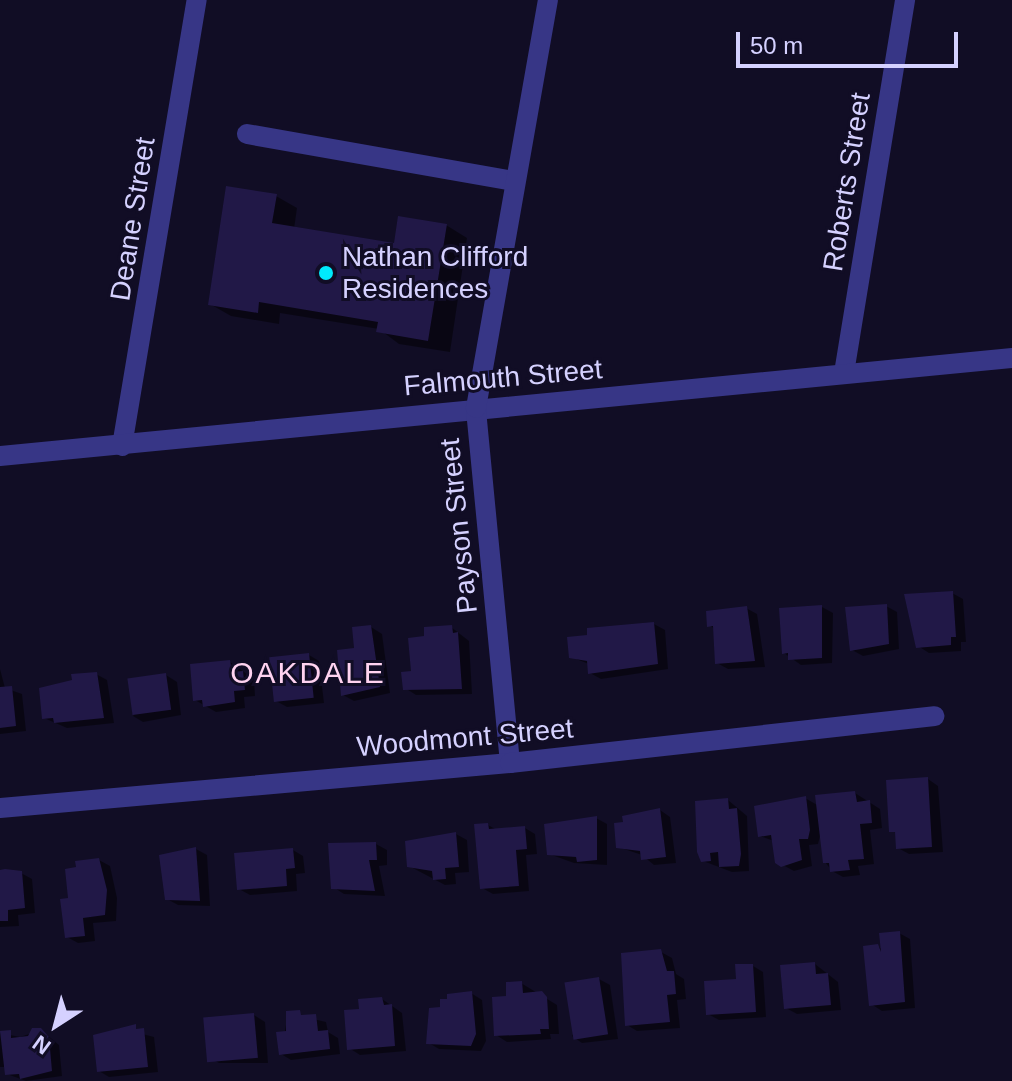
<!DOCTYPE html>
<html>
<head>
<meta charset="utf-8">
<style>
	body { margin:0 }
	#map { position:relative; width:1012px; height:1081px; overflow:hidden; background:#110d25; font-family:Helvetica,sans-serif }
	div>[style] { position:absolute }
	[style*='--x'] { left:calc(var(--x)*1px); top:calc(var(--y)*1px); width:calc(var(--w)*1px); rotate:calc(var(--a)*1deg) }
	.shadow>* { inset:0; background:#0007 }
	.building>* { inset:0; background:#211847; transform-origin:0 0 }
	.minor>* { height:20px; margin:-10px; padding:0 10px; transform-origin:10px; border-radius:10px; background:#373686 }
	.dots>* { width:22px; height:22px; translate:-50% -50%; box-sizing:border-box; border:4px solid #110d25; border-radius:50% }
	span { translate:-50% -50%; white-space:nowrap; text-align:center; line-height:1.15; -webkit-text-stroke:6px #110d25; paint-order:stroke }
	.street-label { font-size:28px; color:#d5d1ff }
	.poi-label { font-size:28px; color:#d5d1ff }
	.left { translate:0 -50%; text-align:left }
	.neighbourhood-label { font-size:30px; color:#ffd3f0; letter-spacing:2px }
	.north { position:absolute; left:16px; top:985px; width:80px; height:80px; -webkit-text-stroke:6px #110d25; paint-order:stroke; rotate:216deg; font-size:22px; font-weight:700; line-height:32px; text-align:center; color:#d5d1ff }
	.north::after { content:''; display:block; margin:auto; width:28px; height:36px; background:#d5d1ff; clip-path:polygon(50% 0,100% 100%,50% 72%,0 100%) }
	.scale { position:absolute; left:736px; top:32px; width:222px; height:36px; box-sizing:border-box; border:4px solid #d5d1ff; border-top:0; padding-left:10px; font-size:24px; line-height:28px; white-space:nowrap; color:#d5d1ff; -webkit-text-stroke:6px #110d25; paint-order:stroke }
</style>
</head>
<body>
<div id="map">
	<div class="shadow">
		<i style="clip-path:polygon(276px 196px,297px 208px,294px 229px,395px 245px,446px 225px,467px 238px,450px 352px,399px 344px,379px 329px,280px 313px,279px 324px,231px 316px,210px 304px)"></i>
		<i style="clip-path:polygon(952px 593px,963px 599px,966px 642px,961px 642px,961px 651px,929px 653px,918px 646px)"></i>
		<i style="clip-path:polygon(886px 606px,897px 612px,899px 649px,863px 656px,852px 650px)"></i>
		<i style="clip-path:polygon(822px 607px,833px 613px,832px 663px,801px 665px,784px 653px)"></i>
		<i style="clip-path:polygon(746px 608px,757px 614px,765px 667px,728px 669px,717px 663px,715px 629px,709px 625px)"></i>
		<i style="clip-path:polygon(654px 624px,665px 630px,668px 669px,601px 679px,590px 673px,589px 664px,571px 657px)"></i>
		<i style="clip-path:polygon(371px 627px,382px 634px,390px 693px,354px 701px,343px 695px,356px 650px)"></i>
		<i style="clip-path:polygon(451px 627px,469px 641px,472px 694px,416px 695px,405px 688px,426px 638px)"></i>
		<i style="clip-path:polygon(309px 655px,319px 661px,324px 703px,287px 707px,276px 701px)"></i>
		<i style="clip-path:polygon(230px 662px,254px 679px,255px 696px,244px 697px,245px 708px,216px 712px,195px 700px)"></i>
		<i style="clip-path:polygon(0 669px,5px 688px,22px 694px,26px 731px,0 734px)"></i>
		<i style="clip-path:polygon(96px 674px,107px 680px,114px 723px,67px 728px,44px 718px)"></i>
		<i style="clip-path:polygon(166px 675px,177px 682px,181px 715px,143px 722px,133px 716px)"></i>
		<i style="clip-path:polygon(928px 779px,938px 786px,943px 852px,909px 854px,898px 848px,898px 834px,891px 830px)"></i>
		<i style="clip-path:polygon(855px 793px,880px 809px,882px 828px,870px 830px,874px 864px,858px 866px,860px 875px,843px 877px,832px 871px,825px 862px,821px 832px,818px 844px,809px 845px,812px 866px,794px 871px,777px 862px,774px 841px,760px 836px,805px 798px,819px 806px)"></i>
		<i style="clip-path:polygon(728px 800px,747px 816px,749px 871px,732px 872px,703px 861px)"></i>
		<i style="clip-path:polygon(660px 810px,670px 817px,676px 863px,654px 865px,642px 855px,618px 847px)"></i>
		<i style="clip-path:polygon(596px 818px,607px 824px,607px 865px,574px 863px,549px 854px)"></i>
		<i style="clip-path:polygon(488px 825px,497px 830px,525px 828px,535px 834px,537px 854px,526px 855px,529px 891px,493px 894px,482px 888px)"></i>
		<i style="clip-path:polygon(456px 834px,467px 840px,469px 872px,455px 873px,456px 884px,445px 885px,409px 866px)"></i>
		<i style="clip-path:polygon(376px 844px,387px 850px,387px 865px,379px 866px,385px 896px,344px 894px,333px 887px)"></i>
		<i style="clip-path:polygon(196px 849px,207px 855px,210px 906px,178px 905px,167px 899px)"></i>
		<i style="clip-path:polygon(293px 850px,303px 856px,305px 873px,296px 874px,297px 891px,250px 895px,239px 889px)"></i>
		<i style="clip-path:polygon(99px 860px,110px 866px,117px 898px,116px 921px,93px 923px,95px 941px,78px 943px,67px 937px,71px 900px)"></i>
		<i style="clip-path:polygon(21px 873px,32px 879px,35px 913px,18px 915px,19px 926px,0 927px,0 875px)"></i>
		<i style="clip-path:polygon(899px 933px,910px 939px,915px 1008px,882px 1011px,871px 1004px,877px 946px,882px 949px)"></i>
		<i style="clip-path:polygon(661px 952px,672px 958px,676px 974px,684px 979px,686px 999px,677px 1000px,680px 1028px,637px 1031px,627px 1025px)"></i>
		<i style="clip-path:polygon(815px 964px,838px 982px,841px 1010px,797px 1014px,786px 1008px)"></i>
		<i style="clip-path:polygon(753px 966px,763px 972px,766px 1017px,719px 1020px,708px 1014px)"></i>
		<i style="clip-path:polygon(599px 979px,610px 985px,618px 1039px,582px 1043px,572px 1036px)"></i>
		<i style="clip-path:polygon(521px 983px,557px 1005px,559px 1034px,550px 1034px,551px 1039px,507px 1042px,496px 1035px,509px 998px)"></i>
		<i style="clip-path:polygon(471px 993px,482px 1000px,486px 1041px,481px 1051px,439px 1049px,429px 1043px,442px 1009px)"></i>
		<i style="clip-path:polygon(382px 999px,402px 1013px,406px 1051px,360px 1055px,349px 1048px,361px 1011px)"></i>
		<i style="clip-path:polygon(288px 1013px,326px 1022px,328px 1032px,338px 1038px,340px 1054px,291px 1060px,281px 1054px)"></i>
		<i style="clip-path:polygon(254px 1015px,265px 1022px,268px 1063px,219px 1063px,208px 1057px)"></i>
		<i style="clip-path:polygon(119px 1028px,154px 1037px,158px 1072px,109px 1077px,99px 1071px)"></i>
		<i style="clip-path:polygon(41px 1030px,59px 1045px,62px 1076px,26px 1081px,7px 1074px,7px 1067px,0 1067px,0 1033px,20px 1037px)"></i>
	</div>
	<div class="building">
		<i style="clip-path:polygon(226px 186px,277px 194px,272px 223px,394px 243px,398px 216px,447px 224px,428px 341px,376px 332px,378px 322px,259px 302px,258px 313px,208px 305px)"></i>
		<i style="clip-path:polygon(953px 591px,956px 637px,951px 637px,951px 645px,916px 648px,904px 594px)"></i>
		<i style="clip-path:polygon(887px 604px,889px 644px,850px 651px,845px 607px)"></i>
		<i style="clip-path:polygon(822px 605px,822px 658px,788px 660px,788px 653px,782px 654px,779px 608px)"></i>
		<i style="clip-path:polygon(747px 606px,755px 661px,715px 664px,713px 626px,707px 627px,706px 611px)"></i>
		<i style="clip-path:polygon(654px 622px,658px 664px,588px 674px,587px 661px,569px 658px,567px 637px,587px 635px,587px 628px)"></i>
		<i style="clip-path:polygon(371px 625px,380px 687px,341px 696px,337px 650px,354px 648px,352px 627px)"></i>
		<i style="clip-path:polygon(452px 625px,453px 633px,458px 632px,462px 689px,403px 690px,401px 672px,411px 671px,408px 638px,424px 636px,424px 627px)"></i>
		<i style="left:309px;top:653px;width:45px;height:40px;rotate:84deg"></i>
		<i style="clip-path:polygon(230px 660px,232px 672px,243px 671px,245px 690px,234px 691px,235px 702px,203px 707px,202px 700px,193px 701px,190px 664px)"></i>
		<i style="clip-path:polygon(97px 672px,104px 718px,54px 723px,53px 718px,42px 719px,39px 688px,72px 680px,71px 674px)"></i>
		<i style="left:166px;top:673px;width:37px;height:39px;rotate:82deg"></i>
		<i style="clip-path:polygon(12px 686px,16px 726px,0 728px,0 687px)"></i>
		<i style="clip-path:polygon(928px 777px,932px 847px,896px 849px,895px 832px,889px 832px,886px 780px)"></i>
		<i style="clip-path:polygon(855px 791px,857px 802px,870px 800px,872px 823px,860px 824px,864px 859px,848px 860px,850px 870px,830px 872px,829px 863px,823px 863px,815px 795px)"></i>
		<i style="clip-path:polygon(806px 796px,810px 830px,808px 839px,799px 839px,802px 860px,781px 867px,775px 863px,771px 835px,758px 837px,754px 806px)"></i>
		<i style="clip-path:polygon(728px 798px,729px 809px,737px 808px,741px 854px,739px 866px,719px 867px,718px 852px,710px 853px,711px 861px,701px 862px,697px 852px,695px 801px)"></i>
		<i style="clip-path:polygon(660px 808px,666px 857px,641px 860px,640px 851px,616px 848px,614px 823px,623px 822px,622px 816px)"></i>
		<i style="clip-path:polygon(597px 816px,597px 860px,577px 862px,576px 857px,547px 855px,544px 824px)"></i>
		<i style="clip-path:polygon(488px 823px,489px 829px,525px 826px,527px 849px,516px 850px,519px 886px,480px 889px,474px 824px)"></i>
		<i style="clip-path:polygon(456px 832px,459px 867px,445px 868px,446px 879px,433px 880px,432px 871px,407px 867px,405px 841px)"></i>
		<i style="clip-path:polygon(376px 842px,377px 860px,369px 860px,375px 891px,331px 889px,328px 843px)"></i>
		<i style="clip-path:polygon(196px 847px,200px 901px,165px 900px,159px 855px)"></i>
		<i style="clip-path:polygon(293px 848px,295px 868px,286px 869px,287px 886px,237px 890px,234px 853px)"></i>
		<i style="clip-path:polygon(99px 858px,107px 890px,105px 915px,83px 918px,85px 936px,65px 938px,60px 899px,68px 898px,65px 869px,76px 867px,75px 861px)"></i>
		<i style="clip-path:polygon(5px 869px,22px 871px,25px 908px,8px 910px,8px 921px,0 921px,0 870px)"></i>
		<i style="clip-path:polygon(900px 931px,905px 1002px,869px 1006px,863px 946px,878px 944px,881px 952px,879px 933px)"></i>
		<i style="clip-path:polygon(661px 949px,667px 971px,674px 971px,676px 994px,667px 995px,670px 1022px,625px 1026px,621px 953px)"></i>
		<i style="clip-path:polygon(815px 962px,816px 974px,828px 973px,831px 1005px,784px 1009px,780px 965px)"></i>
		<i style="clip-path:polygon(735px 964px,753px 964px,756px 1012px,706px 1015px,704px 981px,736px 979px)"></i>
		<i style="left:599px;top:977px;width:58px;height:35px;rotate:81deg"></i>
		<i style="clip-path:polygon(522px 981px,523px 993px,542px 991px,547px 997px,549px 1029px,540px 1029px,541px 1034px,494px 1036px,492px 997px,506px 996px,506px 982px)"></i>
		<i style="clip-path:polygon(472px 991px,476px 1034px,471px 1046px,426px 1044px,429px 1008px,440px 1007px,440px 999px,447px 999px,447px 994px)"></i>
		<i style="clip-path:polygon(382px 997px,384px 1005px,392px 1004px,395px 1046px,347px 1050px,344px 1010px,359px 1009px,358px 999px)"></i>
		<i style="clip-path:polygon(300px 1010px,301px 1015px,316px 1014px,318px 1031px,328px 1030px,330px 1049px,279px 1055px,276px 1032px,286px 1031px,286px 1011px)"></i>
		<i style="left:254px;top:1013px;width:45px;height:51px;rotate:85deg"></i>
		<i style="clip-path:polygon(136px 1024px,136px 1029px,144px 1028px,148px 1067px,97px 1072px,93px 1035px)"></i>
		<i style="clip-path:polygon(32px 1028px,41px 1028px,49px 1037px,52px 1071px,20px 1079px,19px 1074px,5px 1075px,0 1031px,11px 1030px,11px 1038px,28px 1036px)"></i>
	</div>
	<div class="minor">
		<i style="--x:247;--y:134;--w:271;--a:10"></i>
		<i style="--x:844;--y:373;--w:378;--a:-80.7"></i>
		<i style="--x:122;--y:446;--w:452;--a:-80.5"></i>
		<i style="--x:0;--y:456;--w:1017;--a:-5.53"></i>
		<i style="--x:510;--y:763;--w:357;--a:-95.5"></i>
		<i style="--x:476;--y:408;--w:414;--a:-80"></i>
		<i style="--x:0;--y:808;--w:512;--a:-5.04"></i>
		<i style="--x:510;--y:763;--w:427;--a:-6.3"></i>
	</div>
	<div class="dots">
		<i style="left:326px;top:273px;background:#00eafc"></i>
	</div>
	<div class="street-label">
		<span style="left:847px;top:182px;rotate:-81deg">Roberts Street</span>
		<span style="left:133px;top:219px;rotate:-81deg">Deane Street</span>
		<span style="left:503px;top:378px;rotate:-5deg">Falmouth Street</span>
		<span style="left:459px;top:526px;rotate:-96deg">Payson Street</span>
		<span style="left:465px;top:738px;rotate:-5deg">Woodmont Street</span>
	</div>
	<div class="poi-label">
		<span class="left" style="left:342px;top:273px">Nathan Clifford<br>Residences</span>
	</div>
	<div class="neighbourhood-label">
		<span style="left:308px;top:673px">OAKDALE</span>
	</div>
	<div class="north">N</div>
	<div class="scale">50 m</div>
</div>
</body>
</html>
